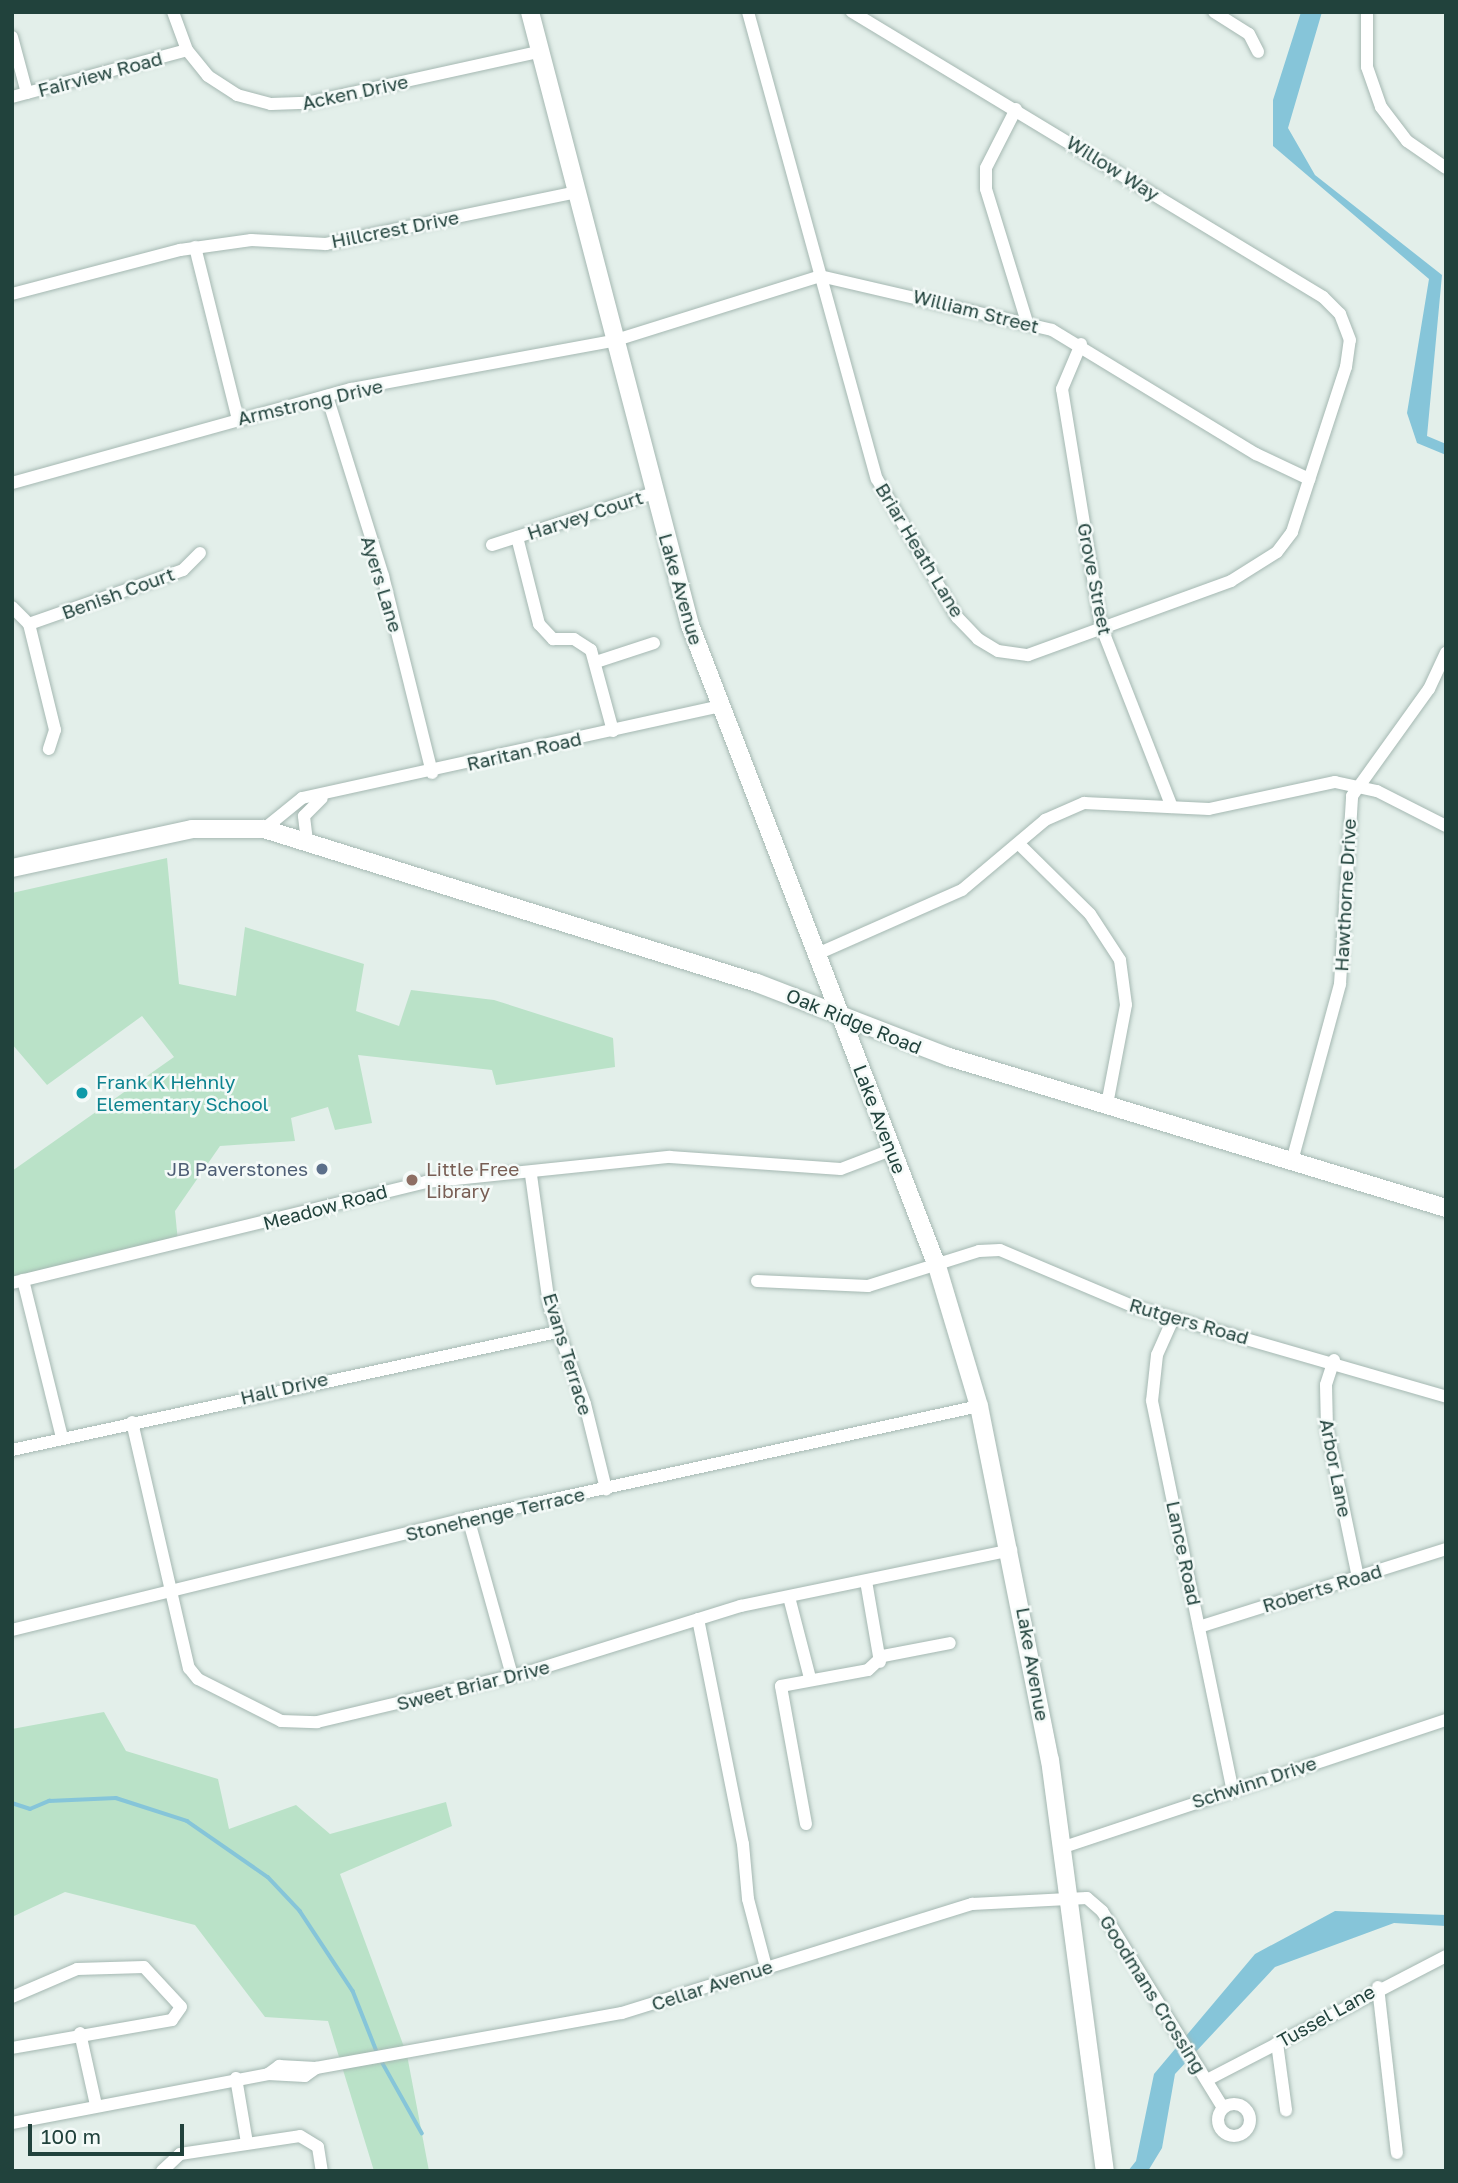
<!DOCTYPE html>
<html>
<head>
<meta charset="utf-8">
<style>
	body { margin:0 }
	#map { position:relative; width:1458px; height:2183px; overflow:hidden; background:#e3efea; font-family:"Golos Text",sans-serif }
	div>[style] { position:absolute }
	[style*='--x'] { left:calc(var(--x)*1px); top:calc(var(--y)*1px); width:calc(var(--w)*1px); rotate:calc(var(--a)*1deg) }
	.green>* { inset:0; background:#bae2c8 }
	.water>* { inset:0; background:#86c5d9 }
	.stream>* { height:3.5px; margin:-1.75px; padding:0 1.75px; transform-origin:1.75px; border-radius:1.75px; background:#86c5d9 }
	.roads { filter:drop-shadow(0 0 2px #a5b8b2) drop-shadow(0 0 2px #a5b8b2) }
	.street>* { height:12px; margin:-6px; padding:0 6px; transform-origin:6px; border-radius:6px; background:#fff }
	.street>.ring { margin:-6px; padding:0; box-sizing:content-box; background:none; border:12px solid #fff; border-radius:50% }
	.secondary>* { height:18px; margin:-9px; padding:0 9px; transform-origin:9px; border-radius:9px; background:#fff }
	.dots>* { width:19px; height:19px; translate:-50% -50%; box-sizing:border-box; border:4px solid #f4faf8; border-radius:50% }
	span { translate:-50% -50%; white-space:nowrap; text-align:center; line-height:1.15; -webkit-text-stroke:5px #f4faf8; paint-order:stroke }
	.street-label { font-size:19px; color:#21423c }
	.culture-label { font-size:19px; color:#0d838f }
	.left { translate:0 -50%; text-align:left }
	.service-label { font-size:19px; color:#4e5e75 }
	.right { translate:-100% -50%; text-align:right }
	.education-label { font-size:19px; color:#785e54 }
	.frame { position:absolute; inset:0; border:14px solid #21423c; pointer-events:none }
	.scale { position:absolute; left:28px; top:2124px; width:156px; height:32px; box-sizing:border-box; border:4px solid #21423c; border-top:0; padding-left:9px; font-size:21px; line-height:24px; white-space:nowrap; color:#21423c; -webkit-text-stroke:5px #f4faf8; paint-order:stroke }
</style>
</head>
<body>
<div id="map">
	<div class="green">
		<i style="clip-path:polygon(167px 858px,179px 984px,236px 996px,245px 927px,364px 964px,356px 1011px,399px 1026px,411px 990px,494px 1000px,613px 1038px,615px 1067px,496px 1085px,492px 1070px,358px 1055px,372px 1123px,335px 1130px,328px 1107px,291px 1118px,295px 1141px,220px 1146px,175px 1211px,178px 1242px,12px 1281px,12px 1171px,174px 1057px,142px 1016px,47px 1085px,12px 1044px,12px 893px)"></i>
		<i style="clip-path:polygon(104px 1712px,126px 1751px,218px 1779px,229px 1829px,296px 1805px,330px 1834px,446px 1802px,452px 1826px,340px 1874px,407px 2055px,429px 2171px,374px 2171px,328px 2021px,265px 2017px,195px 1925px,65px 1892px,12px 1917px,12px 1729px)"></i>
	</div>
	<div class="water">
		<i style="clip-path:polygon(1301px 12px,1322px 12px,1288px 128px,1315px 175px,1442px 275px,1427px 436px,1446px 444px,1446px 455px,1417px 443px,1407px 413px,1429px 279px,1273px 146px,1273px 100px)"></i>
		<i style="clip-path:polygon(1335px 1911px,1446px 1915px,1446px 1926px,1394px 1923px,1275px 1967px,1175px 2074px,1162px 2148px,1148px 2171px,1128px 2171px,1136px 2161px,1154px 2074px,1255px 1954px)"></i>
	</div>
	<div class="stream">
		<i style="--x:12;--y:1803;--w:19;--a:18"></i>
		<i style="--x:30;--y:1809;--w:21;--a:-23"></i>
		<i style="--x:49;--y:1801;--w:67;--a:-2.6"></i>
		<i style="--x:116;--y:1798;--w:75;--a:17.9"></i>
		<i style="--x:187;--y:1821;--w:98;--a:34.7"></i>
		<i style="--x:268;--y:1877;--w:47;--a:46.7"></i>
		<i style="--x:300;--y:1911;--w:96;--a:56.5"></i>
		<i style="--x:353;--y:1991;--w:68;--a:68.4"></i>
		<i style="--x:381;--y:2060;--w:84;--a:60.7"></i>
	</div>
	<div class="roads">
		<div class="street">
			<i style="--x:173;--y:12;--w:40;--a:69.8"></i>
			<i style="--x:187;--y:50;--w:33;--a:51"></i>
			<i style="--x:208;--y:76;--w:35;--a:33"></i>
			<i style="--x:237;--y:95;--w:35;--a:15"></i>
			<i style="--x:271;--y:104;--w:35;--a:-2"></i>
			<i style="--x:306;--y:103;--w:238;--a:-12.4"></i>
			<i style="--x:748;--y:12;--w:484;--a:74.6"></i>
			<i style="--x:877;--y:479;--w:160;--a:59.9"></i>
			<i style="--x:957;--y:617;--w:30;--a:46"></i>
			<i style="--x:978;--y:639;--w:23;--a:31"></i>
			<i style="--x:998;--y:651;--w:30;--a:8"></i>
			<i style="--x:1028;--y:655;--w:216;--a:-20"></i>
			<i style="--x:1231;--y:581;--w:54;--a:-32.2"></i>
			<i style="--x:1277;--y:552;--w:25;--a:-53"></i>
			<i style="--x:1292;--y:532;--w:174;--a:-71.9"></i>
			<i style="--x:1346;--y:367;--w:27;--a:-82"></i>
			<i style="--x:1350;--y:340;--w:28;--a:-111"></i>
			<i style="--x:1340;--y:314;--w:24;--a:-135"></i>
			<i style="--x:1323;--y:297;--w:551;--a:-148.82"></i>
			<i style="--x:1214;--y:12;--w:41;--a:32.2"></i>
			<i style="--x:1249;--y:34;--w:20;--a:63"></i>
			<i style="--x:1367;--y:12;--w:55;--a:90"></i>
			<i style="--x:1367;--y:67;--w:42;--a:70.7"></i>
			<i style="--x:1381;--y:107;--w:43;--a:52.6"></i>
			<i style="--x:1407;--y:141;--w:47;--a:34.7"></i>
			<i style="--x:12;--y:37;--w:58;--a:75"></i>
			<i style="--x:12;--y:97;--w:181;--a:-15"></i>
			<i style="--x:1016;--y:109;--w:66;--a:117"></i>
			<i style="--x:986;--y:168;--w:21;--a:90"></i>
			<i style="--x:986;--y:189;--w:139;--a:72.9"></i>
			<i style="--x:195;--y:247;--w:177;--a:76"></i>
			<i style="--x:12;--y:294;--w:174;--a:-14.7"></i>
			<i style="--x:180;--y:250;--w:72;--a:-8"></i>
			<i style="--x:251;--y:240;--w:75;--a:3.1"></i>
			<i style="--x:326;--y:244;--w:251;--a:-11.7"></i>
			<i style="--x:1081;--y:344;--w:49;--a:112.9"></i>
			<i style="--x:1062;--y:389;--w:240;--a:80.7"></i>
			<i style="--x:1101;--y:626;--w:194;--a:68.6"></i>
			<i style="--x:327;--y:396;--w:189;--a:72.7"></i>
			<i style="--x:383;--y:576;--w:203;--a:76"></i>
			<i style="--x:12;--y:483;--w:352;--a:-15.5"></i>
			<i style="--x:351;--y:389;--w:266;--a:-10.4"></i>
			<i style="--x:613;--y:341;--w:217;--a:-17.4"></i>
			<i style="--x:820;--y:276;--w:238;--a:13.1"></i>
			<i style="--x:1052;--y:330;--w:239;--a:31.3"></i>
			<i style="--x:1256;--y:454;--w:59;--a:25.3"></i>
			<i style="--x:517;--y:537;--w:90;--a:75.8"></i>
			<i style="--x:539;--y:624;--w:21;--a:47"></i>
			<i style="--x:553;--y:639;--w:21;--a:0"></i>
			<i style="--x:574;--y:639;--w:20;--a:33"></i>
			<i style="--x:591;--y:650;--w:84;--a:74.8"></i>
			<i style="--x:492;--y:545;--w:170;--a:-17.8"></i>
			<i style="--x:12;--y:607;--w:24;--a:45"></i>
			<i style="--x:29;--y:624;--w:109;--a:76.2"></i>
			<i style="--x:55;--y:730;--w:20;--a:108"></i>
			<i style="--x:29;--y:624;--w:163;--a:-19.3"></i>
			<i style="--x:183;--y:570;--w:24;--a:-45"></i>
			<i style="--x:596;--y:662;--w:61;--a:-18.1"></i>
			<i style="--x:264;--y:829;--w:49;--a:-39.2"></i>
			<i style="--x:302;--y:798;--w:427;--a:-12.4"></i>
			<i style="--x:307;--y:841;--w:25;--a:-97"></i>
			<i style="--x:304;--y:816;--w:25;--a:-45"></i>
			<i style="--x:1020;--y:845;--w:98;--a:44.6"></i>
			<i style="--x:1090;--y:914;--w:55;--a:56.9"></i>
			<i style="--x:1120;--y:960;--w:45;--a:82.4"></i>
			<i style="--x:1126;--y:1005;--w:102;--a:100.8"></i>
			<i style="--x:817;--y:954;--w:158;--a:-23.8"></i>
			<i style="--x:962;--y:890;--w:109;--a:-40.1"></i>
			<i style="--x:1045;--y:820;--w:43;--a:-23.6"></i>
			<i style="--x:1084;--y:803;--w:125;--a:2.7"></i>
			<i style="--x:1209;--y:809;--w:129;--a:-12.1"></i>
			<i style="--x:1335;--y:782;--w:43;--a:12.1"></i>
			<i style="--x:1377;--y:791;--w:77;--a:26.9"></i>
			<i style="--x:1292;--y:1161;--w:183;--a:-74.8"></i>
			<i style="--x:1340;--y:984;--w:188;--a:-86.3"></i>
			<i style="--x:1352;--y:796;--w:132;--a:-54.3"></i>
			<i style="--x:1429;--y:689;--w:40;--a:-65"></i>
			<i style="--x:531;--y:1175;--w:131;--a:82.1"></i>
			<i style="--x:549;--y:1305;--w:105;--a:70"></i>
			<i style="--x:585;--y:1404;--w:88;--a:76.1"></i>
			<i style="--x:23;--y:1280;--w:163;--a:76.1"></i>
			<i style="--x:757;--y:1281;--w:111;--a:2.6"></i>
			<i style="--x:868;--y:1286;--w:116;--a:-17.5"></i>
			<i style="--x:979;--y:1251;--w:21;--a:-3"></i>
			<i style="--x:1000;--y:1250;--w:147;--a:22.9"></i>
			<i style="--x:1135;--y:1307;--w:324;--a:16.1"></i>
			<i style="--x:12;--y:1283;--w:426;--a:-13.7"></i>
			<i style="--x:426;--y:1182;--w:245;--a:-5.9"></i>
			<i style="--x:670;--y:1157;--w:171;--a:4"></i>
			<i style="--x:841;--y:1169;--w:53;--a:-20.8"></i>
			<i style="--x:1173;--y:1319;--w:39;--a:114"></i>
			<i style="--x:1157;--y:1355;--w:46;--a:96.2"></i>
			<i style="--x:1152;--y:1401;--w:396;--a:78.3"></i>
			<i style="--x:1334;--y:1360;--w:26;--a:108"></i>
			<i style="--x:1326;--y:1385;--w:44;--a:88.7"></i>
			<i style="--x:1327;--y:1429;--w:151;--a:78.2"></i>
			<i style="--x:132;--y:1422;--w:253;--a:77"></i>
			<i style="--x:189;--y:1668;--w:14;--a:51"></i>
			<i style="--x:198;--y:1679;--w:93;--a:26.8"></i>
			<i style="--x:281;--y:1721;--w:36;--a:2"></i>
			<i style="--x:317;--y:1722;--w:221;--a:-13.3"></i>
			<i style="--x:532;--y:1671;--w:219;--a:-17.3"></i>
			<i style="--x:741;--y:1606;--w:276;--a:-11.7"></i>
			<i style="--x:12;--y:1450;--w:558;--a:-12.22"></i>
			<i style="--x:468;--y:1518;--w:164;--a:74.4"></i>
			<i style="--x:866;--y:1581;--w:82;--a:80.2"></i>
			<i style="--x:789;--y:1597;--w:84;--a:75.5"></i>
			<i style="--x:698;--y:1619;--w:229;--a:78.7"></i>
			<i style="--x:743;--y:1844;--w:55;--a:84.8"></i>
			<i style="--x:748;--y:1899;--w:70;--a:75.2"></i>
			<i style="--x:1199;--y:1627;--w:259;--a:-17.5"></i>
			<i style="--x:12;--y:1630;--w:470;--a:-13.8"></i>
			<i style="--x:468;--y:1518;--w:523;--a:-12.36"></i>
			<i style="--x:806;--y:1824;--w:140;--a:-100.3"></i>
			<i style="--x:781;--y:1686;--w:88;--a:-10.4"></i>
			<i style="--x:868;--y:1670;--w:21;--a:-43"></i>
			<i style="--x:883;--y:1656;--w:68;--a:-11"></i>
			<i style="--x:1064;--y:1847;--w:403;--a:-18.4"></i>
			<i style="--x:1378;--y:1987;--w:167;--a:83.5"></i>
			<i style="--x:12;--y:1997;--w:71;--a:-23.3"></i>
			<i style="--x:77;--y:1969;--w:67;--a:-1.7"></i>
			<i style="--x:144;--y:1967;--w:54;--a:47.2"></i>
			<i style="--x:181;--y:2007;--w:16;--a:125"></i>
			<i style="--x:172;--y:2020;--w:162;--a:170.1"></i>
			<i style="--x:80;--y:2033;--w:74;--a:77.5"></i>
			<i style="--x:1277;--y:2043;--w:68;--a:82.3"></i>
			<i style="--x:268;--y:2074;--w:37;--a:3"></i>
			<i style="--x:305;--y:2076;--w:14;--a:-36"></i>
			<i style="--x:316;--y:2068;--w:311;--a:-10.2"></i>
			<i style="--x:622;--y:2013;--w:367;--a:-17.3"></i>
			<i style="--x:972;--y:1904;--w:115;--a:-3"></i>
			<i style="--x:1087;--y:1898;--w:20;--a:41"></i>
			<i style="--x:1102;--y:1911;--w:231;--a:58.4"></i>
			<i style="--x:236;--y:2078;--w:66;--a:80.4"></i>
			<i style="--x:1207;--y:2080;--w:269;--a:-27.4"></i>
			<i class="ring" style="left:1218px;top:2104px;width:20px;height:20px"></i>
			<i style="--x:12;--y:2123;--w:261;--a:-10.8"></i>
			<i style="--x:268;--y:2074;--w:14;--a:-36"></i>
			<i style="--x:279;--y:2066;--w:37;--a:3"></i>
			<i style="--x:162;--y:2171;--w:25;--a:-43"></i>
			<i style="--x:180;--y:2154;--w:121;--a:-8.5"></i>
			<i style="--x:300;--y:2136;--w:21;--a:31"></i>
			<i style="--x:318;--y:2147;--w:24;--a:81"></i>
		</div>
		<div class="secondary">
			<i style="--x:530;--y:12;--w:634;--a:75.37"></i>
			<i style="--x:690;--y:625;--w:687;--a:68.93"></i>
			<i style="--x:937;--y:1266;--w:146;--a:73.3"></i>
			<i style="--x:979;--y:1406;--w:361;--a:78.7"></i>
			<i style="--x:1050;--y:1760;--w:415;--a:82.4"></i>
			<i style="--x:12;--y:868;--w:184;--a:-12.2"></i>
			<i style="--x:192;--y:829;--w:72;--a:0"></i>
			<i style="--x:264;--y:829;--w:516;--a:17.35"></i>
			<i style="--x:757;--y:983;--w:206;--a:21.1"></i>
			<i style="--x:949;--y:1057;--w:519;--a:16.9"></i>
		</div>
	</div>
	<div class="dots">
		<i style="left:82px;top:1093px;background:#0f9aa8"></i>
		<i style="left:322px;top:1169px;background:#5c6f8a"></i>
		<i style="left:412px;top:1180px;background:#8d6e63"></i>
	</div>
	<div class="street-label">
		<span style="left:100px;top:74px;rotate:-15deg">Fairview Road</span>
		<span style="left:355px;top:92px;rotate:-12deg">Acken Drive</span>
		<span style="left:1113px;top:168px;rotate:32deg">Willow Way</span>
		<span style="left:395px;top:229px;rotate:-11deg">Hillcrest Drive</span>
		<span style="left:976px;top:311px;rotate:14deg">William Street</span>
		<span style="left:310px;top:402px;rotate:-13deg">Armstrong Drive</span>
		<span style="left:585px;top:515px;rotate:-18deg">Harvey Court</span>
		<span style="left:920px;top:550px;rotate:59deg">Briar Heath Lane</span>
		<span style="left:1095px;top:579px;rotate:79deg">Grove Street</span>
		<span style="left:382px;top:584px;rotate:73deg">Ayers Lane</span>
		<span style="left:681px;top:589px;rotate:74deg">Lake Avenue</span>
		<span style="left:118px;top:593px;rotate:-20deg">Benish Court</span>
		<span style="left:524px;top:751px;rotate:-13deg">Raritan Road</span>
		<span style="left:1345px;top:895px;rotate:-87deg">Hawthorne Drive</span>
		<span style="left:854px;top:1021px;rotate:22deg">Oak Ridge Road</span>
		<span style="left:880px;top:1119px;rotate:69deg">Lake Avenue</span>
		<span style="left:325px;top:1207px;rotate:-15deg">Meadow Road</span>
		<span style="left:1189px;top:1321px;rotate:16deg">Rutgers Road</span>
		<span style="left:568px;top:1354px;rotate:73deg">Evans Terrace</span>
		<span style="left:284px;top:1388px;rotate:-13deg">Hall Drive</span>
		<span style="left:1336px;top:1468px;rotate:79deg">Arbor Lane</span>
		<span style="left:495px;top:1514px;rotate:-13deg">Stonehenge Terrace</span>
		<span style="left:1184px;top:1553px;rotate:78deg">Lance Road</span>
		<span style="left:1322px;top:1588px;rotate:-17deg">Roberts Road</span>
		<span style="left:1033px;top:1664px;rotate:80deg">Lake Avenue</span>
		<span style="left:473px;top:1685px;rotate:-14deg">Sweet Briar Drive</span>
		<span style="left:1254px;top:1782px;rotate:-18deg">Schwinn Drive</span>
		<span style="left:712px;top:1985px;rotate:-18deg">Cellar Avenue</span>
		<span style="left:1153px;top:1994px;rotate:58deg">Goodmans Crossing</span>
		<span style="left:1326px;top:2016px;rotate:-29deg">Tussel Lane</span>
	</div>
	<div class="culture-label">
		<span class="left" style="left:96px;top:1093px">Frank K Hehnly<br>Elementary School</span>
	</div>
	<div class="service-label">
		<span class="right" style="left:308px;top:1169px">JB Paverstones</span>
	</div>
	<div class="education-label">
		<span class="left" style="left:426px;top:1180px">Little Free<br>Library</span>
	</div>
	<div class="frame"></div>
	<div class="scale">100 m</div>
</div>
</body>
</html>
